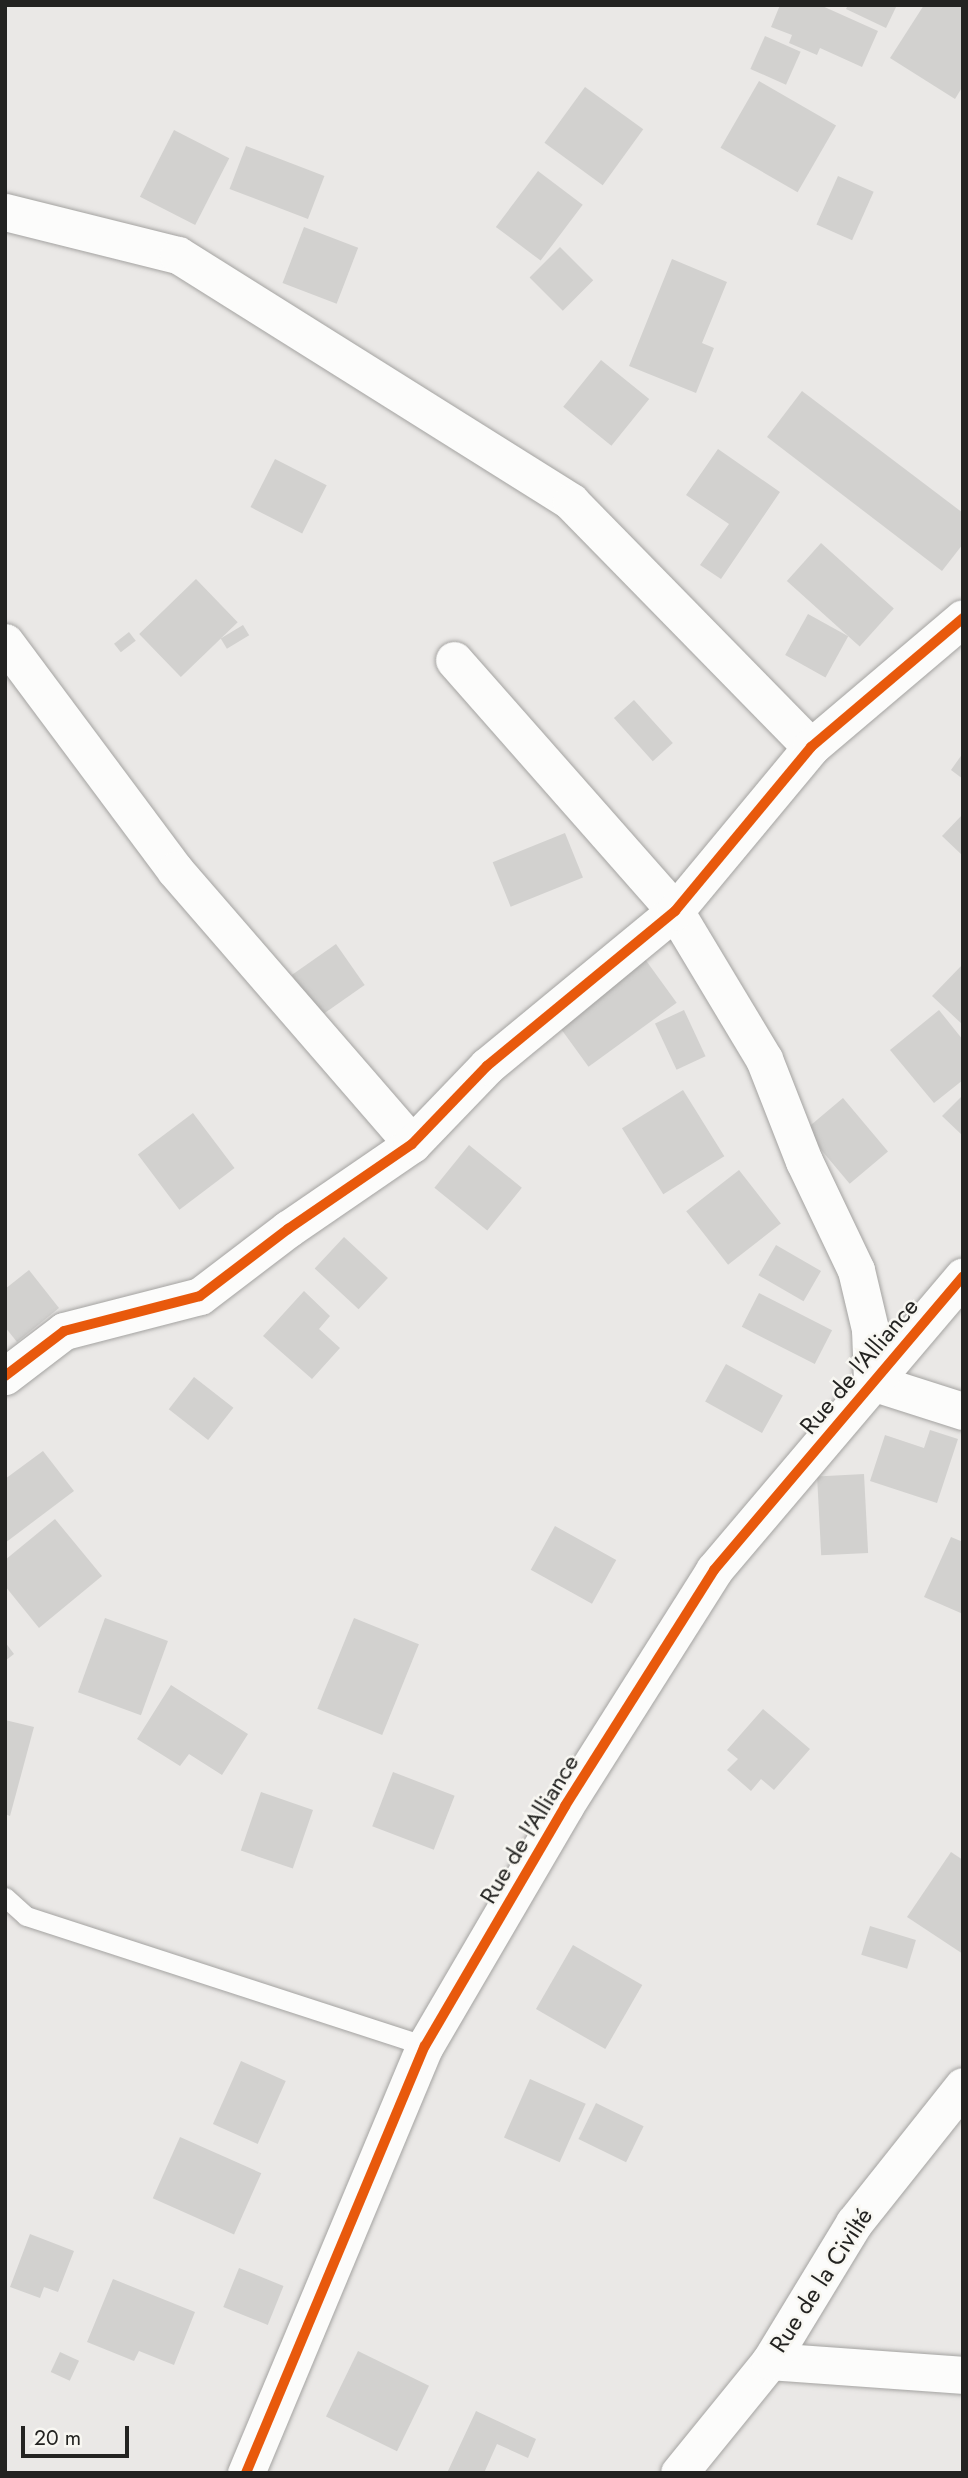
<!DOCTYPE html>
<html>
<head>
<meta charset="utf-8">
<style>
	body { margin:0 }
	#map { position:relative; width:968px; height:2478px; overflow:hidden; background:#eae8e6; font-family:Jost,sans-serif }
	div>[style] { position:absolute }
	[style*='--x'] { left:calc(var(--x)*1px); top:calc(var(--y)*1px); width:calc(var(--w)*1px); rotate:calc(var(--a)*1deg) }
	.building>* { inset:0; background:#d2d1cf; transform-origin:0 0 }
	.roads { filter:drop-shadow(0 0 2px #a4a3a1) drop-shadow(0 0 2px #a4a3a1) }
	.lane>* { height:19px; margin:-9.5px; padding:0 9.5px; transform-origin:9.5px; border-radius:9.5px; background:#fcfcfb }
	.street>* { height:37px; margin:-18.5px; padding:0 18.5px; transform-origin:18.5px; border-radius:18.5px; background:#fcfcfb }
	.cycleway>* { height:10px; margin:-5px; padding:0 5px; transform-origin:5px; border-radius:5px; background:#e8590c }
	span { translate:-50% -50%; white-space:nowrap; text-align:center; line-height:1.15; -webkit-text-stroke:5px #f8f7f2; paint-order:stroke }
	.street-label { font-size:24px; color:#232321 }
	.frame { position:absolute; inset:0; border:7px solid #232321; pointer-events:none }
	.scale { position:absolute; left:21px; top:2426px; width:108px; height:32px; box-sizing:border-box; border:4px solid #232321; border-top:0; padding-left:9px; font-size:21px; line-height:24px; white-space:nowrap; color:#232321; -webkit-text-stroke:5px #f8f7f2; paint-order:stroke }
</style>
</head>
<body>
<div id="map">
	<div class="building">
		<i style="clip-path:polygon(780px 5px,820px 5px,878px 31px,862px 67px,820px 48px,817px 55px,789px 43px,792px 35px,771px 27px)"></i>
		<i style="clip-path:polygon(848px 5px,897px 5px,886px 28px,846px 9px)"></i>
		<i style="clip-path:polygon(924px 5px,963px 5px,963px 86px,955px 99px,890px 58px)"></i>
		<i style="left:765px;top:36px;width:39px;height:36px;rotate:24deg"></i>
		<i style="left:759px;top:81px;width:89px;height:77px;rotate:30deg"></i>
		<i style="left:585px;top:87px;width:72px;height:69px;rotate:36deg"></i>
		<i style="left:174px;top:130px;width:62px;height:75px;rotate:27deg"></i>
		<i style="left:246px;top:146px;width:84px;height:46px;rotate:21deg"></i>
		<i style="left:538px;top:171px;width:56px;height:70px;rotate:37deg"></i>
		<i style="left:838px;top:176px;width:39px;height:53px;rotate:24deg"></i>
		<i style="left:304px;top:227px;width:58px;height:60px;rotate:21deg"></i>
		<i style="left:560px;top:247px;width:47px;height:43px;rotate:45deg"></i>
		<i style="clip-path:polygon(672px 259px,727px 282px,702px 343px,714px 348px,696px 393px,629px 366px)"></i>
		<i style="left:601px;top:360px;width:62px;height:60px;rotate:39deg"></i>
		<i style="clip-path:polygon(802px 391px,963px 513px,963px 544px,942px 571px,767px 437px)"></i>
		<i style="clip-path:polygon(718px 449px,780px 492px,721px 579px,700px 565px,729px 524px,686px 495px)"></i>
		<i style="left:275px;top:459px;width:58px;height:54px;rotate:27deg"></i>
		<i style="left:821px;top:543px;width:98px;height:51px;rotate:42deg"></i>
		<i style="left:196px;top:579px;width:60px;height:79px;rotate:46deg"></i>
		<i style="left:808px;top:614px;width:46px;height:47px;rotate:29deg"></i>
		<i style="left:243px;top:625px;width:12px;height:26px;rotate:59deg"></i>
		<i style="left:129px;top:632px;width:11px;height:19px;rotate:52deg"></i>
		<i style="left:634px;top:700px;width:58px;height:27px;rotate:48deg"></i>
		<i style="clip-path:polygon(963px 753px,963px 779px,951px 770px)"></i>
		<i style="clip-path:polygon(963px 814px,963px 856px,942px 836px)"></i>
		<i style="left:565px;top:833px;width:48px;height:78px;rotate:68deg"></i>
		<i style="left:336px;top:944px;width:50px;height:54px;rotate:55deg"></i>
		<i style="left:642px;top:955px;width:59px;height:109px;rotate:54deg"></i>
		<i style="clip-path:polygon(963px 964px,963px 1025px,932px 996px)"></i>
		<i style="left:684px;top:1010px;width:51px;height:32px;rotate:65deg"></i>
		<i style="clip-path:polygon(939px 1010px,963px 1040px,963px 1080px,934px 1103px,890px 1050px)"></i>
		<i style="left:683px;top:1090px;width:78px;height:72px;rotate:58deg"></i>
		<i style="clip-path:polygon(963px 1095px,963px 1136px,942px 1116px)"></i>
		<i style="left:843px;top:1098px;width:70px;height:50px;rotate:50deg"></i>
		<i style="left:193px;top:1113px;width:69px;height:69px;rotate:53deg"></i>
		<i style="left:469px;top:1145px;width:68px;height:55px;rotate:39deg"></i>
		<i style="left:739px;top:1170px;width:68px;height:67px;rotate:52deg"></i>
		<i style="left:344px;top:1237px;width:60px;height:43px;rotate:43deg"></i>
		<i style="left:776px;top:1245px;width:52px;height:35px;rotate:30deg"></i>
		<i style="clip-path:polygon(29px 1270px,59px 1308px,17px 1342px,5px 1327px,5px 1289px)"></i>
		<i style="clip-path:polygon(304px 1291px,330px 1316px,319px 1329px,340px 1348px,312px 1379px,263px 1336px)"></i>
		<i style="left:759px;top:1293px;width:82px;height:38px;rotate:27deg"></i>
		<i style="left:726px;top:1364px;width:65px;height:43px;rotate:29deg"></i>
		<i style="left:194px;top:1377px;width:50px;height:41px;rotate:38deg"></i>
		<i style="clip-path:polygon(930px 1430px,958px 1439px,937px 1503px,870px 1481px,885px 1435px,924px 1448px)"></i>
		<i style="clip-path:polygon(43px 1451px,74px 1491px,5px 1543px,5px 1479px)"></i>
		<i style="left:864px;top:1474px;width:79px;height:47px;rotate:87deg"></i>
		<i style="clip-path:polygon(55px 1519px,102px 1576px,39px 1628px,5px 1586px,5px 1560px)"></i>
		<i style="left:555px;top:1526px;width:70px;height:50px;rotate:29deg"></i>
		<i style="clip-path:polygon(951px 1537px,963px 1542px,963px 1614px,924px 1597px)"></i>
		<i style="left:105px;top:1618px;width:67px;height:79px;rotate:20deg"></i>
		<i style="left:354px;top:1618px;width:70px;height:98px;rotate:22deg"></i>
		<i style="clip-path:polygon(5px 1642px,14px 1654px,5px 1661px)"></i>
		<i style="clip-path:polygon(171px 1685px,248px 1734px,222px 1775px,189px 1754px,180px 1766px,137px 1739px)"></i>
		<i style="clip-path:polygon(763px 1709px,810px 1749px,774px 1790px,761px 1779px,751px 1791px,727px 1770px,738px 1759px,727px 1750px)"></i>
		<i style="clip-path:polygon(5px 1720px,34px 1727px,10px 1816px,5px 1814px)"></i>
		<i style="left:393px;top:1772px;width:66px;height:58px;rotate:21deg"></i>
		<i style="left:261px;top:1792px;width:55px;height:62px;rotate:19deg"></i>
		<i style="clip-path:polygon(951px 1852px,963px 1860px,963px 1954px,907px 1917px)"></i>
		<i style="left:870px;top:1926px;width:48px;height:30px;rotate:17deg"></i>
		<i style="left:573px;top:1945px;width:80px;height:74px;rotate:30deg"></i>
		<i style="left:241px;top:2061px;width:49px;height:69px;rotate:24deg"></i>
		<i style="left:530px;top:2079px;width:61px;height:64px;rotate:24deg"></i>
		<i style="left:596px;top:2103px;width:53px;height:40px;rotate:26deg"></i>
		<i style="left:180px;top:2137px;width:89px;height:67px;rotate:24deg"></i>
		<i style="clip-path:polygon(30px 2234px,74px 2251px,58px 2292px,44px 2287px,40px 2298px,10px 2287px)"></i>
		<i style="left:239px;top:2268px;width:48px;height:42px;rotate:22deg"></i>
		<i style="clip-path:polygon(113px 2279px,195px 2312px,174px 2365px,139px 2351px,134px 2361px,87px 2342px)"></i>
		<i style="left:358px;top:2351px;width:79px;height:73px;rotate:26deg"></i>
		<i style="left:60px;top:2352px;width:21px;height:22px;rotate:25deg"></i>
		<i style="clip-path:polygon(476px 2411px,536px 2439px,528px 2458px,497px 2444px,484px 2473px,447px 2473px)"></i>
	</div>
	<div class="roads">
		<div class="lane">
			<i style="--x:5;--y:1897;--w:28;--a:42"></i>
			<i style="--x:26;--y:1916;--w:420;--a:18"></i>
		</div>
		<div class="street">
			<i style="--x:5;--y:212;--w:178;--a:14"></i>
			<i style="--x:178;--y:255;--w:464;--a:32.1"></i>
			<i style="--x:571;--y:502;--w:343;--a:45.6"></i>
			<i style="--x:5;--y:642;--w:284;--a:53.3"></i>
			<i style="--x:175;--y:870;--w:362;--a:49.1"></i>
			<i style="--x:454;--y:660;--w:334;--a:48.6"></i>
			<i style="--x:675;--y:911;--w:173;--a:59"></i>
			<i style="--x:764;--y:1059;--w:110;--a:68.6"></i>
			<i style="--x:804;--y:1161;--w:121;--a:64.5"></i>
			<i style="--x:856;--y:1270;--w:61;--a:76.7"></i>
			<i style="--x:870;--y:1329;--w:53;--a:87.8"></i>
			<i style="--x:872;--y:1382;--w:96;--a:17.7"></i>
			<i style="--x:5;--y:1376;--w:74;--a:-37.3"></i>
			<i style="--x:64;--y:1331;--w:140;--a:-14.4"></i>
			<i style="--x:200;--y:1296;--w:111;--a:-37.3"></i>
			<i style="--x:288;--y:1229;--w:150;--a:-34.4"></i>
			<i style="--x:412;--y:1144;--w:108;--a:-46.1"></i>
			<i style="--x:487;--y:1066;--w:244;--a:-39.5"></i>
			<i style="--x:675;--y:911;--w:213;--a:-50.3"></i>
			<i style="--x:811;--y:747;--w:199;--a:-40.3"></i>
			<i style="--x:770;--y:2361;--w:194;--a:4.1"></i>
			<i style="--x:246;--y:2473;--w:463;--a:-67.3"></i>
			<i style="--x:425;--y:2046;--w:278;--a:-59.7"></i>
			<i style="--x:565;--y:1806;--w:279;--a:-57.7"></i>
			<i style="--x:714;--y:1570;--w:385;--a:-49.7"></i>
			<i style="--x:679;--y:2473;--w:144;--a:-50.9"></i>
			<i style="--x:770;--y:2361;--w:162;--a:-58.7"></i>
			<i style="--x:854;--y:2223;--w:175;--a:-51.5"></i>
		</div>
	</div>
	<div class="cycleway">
		<i style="--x:5;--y:1376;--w:74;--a:-37.3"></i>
		<i style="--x:64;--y:1331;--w:140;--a:-14.4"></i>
		<i style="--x:200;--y:1296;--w:111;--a:-37.3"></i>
		<i style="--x:288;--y:1229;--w:150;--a:-34.4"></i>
		<i style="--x:412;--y:1144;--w:108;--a:-46.1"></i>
		<i style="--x:487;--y:1066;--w:244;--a:-39.5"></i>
		<i style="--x:675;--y:911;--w:213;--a:-50.3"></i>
		<i style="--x:811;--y:747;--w:199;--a:-40.3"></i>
		<i style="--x:246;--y:2473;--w:463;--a:-67.3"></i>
		<i style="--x:425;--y:2046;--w:278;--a:-59.7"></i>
		<i style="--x:565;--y:1806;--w:279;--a:-57.7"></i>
		<i style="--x:714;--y:1570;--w:385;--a:-49.7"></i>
	</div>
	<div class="street-label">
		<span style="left:859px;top:1366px;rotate:-50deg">Rue de l'Alliance</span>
		<span style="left:529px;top:1829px;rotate:-59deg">Rue de l'Alliance</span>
		<span style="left:821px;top:2280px;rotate:-57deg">Rue de la Civilté</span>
	</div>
	<div class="frame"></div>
	<div class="scale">20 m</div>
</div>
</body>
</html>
